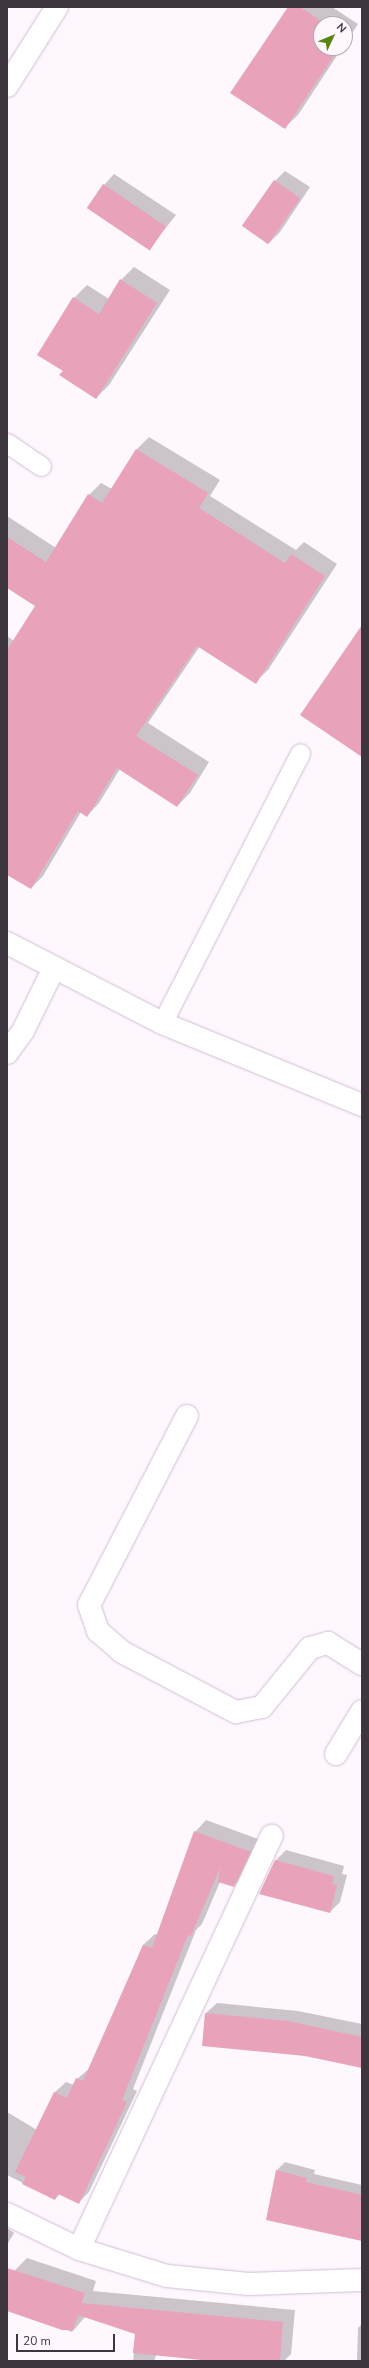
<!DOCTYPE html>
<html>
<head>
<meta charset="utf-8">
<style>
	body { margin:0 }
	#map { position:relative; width:369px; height:2368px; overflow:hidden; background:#fef7fe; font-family:"Nunito Sans",sans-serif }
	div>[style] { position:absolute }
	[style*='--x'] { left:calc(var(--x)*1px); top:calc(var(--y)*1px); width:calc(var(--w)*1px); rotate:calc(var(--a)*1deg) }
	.shadow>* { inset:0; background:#0003 }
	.building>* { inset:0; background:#e8a2ba; transform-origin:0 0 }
	.roads { filter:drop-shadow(0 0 1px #d0bed1) drop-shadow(0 0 1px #d0bed1) }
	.lane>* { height:19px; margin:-9.5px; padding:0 9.5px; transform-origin:9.5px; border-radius:9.5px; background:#fff }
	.street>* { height:22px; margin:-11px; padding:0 11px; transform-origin:11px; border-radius:11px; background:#fff }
	.primary>* { height:22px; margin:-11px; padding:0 11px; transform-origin:11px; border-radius:11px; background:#fff }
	span { translate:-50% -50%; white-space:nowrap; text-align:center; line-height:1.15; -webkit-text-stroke:3px #fef7fe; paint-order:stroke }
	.frame { position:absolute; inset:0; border:8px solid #3d363e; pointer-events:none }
	.north { position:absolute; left:313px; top:16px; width:40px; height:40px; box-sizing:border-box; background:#fef7fe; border:1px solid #b1aab1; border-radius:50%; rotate:46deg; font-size:11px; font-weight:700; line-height:16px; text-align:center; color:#3d363e }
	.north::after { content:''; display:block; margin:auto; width:14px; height:18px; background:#588513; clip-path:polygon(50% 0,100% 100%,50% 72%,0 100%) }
	.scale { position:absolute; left:16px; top:2334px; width:99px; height:18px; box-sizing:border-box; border:2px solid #3d363e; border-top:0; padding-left:5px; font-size:12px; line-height:14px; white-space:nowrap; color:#3d363e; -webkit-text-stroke:3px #fef7fe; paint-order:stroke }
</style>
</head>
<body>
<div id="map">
	<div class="shadow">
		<i style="clip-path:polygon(289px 7px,332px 7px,358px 24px,345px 44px,345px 24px,321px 24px,321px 48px,342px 48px,298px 115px,284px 128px)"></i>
		<i style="clip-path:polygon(285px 171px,310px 187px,280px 232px,269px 243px,275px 181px)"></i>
		<i style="clip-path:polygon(114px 174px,176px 215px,149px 249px,104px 185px)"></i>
		<i style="clip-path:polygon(134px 267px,170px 290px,109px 385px,96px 398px,74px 298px,87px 285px,109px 299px,121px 280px)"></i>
		<i style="clip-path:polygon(149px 437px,220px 480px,210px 496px,296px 550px,304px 542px,337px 564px,268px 670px,255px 682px,200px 646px,148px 723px,209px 762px,190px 793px,177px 806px,120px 769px,99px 803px,87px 816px,81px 812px,43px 876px,31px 888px,7px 874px,7px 636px,14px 641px,37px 606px,7px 586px,7px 516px,56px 548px,89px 495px,101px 483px,112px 489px,137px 449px)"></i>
		<i style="clip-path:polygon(206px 1820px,261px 1840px,245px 1874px,234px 1886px,220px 1882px,202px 1924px,196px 1930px,133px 2089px,137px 2091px,89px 2192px,78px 2203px,60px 2194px,55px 2199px,7px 2175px,7px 2112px,37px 2130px,54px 2093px,66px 2082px,74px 2085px,77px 2079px,90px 2068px,143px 1945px,155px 1934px,158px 1935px,195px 1832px)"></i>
		<i style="clip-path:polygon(286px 1850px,344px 1866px,342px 1874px,347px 1875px,340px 1902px,330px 1912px,275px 1861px)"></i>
		<i style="clip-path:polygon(217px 2003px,298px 2011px,362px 2024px,362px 2067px,206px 2013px)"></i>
		<i style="clip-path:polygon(285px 2162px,315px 2170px,314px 2174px,362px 2185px,362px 2240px,277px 2170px)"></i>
		<i style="clip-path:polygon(7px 2228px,14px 2233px,7px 2245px)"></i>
		<i style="clip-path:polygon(27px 2258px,96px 2281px,93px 2291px,295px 2310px,291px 2354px,284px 2361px,221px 2361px,166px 2330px,154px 2361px,133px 2361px,136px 2333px,85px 2317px,72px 2332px,27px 2317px,7px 2298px,15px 2270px)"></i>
		<i style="clip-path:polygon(362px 2324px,362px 2361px,357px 2361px,358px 2328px)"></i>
	</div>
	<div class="building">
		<i style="clip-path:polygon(288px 7px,300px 7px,325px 24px,321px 24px,321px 48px,339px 48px,285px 129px,230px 93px)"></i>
		<i style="left:274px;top:180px;width:32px;height:56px;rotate:35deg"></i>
		<i style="left:103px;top:184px;width:76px;height:29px;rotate:34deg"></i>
		<i style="clip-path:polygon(120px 279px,157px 303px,96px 399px,59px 375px,63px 371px,37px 355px,73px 297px,99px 314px)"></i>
		<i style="clip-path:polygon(136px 449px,208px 493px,199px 508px,285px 563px,291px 554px,325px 576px,256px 684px,197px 646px,136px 736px,198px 775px,177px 807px,117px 768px,87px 817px,78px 811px,31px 889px,7px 875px,7px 650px,35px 606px,7px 588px,7px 537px,46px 562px,88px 494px,102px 503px)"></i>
		<i style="clip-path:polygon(362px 625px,362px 757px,300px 715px)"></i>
		<i style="clip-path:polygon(194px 1831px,251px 1852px,234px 1887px,218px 1882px,220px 1868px,191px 1936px,188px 1935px,122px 2100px,127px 2102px,79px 2204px,58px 2194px,55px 2200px,22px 2184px,26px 2177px,15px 2172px,54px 2092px,67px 2098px,76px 2078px,83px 2081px,143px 1945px,152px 1948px)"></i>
		<i style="clip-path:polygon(275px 1860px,334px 1876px,332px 1884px,337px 1885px,330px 1913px,259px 1894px)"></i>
		<i style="clip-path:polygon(205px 2013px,288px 2021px,362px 2037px,362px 2068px,305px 2056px,202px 2046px)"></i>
		<i style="clip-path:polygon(276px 2170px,307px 2178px,306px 2182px,362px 2195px,362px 2241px,266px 2220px)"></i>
		<i style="clip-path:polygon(7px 2268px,85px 2293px,82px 2303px,283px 2322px,280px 2361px,211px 2361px,133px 2353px,135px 2334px,78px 2315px,73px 2330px,62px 2330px,7px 2311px)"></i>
	</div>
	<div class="roads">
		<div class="lane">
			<i style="--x:7;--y:443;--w:41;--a:34.1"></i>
			<i style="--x:162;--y:1023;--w:303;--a:-62.9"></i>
		</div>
		<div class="street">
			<i style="--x:7;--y:943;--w:174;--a:27.3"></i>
			<i style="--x:162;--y:1023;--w:216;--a:22.3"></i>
			<i style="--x:7;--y:1053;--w:27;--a:-54"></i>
			<i style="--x:23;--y:1031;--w:70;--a:-63.8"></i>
			<i style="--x:187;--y:1416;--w:213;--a:117.4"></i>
			<i style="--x:89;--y:1605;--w:28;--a:71"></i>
			<i style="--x:98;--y:1631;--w:32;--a:41"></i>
			<i style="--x:122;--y:1652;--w:129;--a:27.8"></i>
			<i style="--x:236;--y:1712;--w:26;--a:-11"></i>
			<i style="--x:262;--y:1707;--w:76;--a:-50.9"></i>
			<i style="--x:310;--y:1648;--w:19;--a:-16"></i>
			<i style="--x:328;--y:1643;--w:40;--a:32"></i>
			<i style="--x:336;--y:1754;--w:50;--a:-58.8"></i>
			<i style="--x:7;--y:2214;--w:80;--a:25.9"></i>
			<i style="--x:79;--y:2249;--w:92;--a:17.1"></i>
			<i style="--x:167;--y:2276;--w:82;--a:5.6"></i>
			<i style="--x:249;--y:2284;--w:113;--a:-2"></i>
			<i style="--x:79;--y:2249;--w:456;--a:-65"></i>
		</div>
		<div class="primary">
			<i style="--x:7;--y:86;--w:93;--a:-57.7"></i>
		</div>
	</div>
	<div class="frame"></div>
	<div class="north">N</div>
	<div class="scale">20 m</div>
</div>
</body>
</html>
